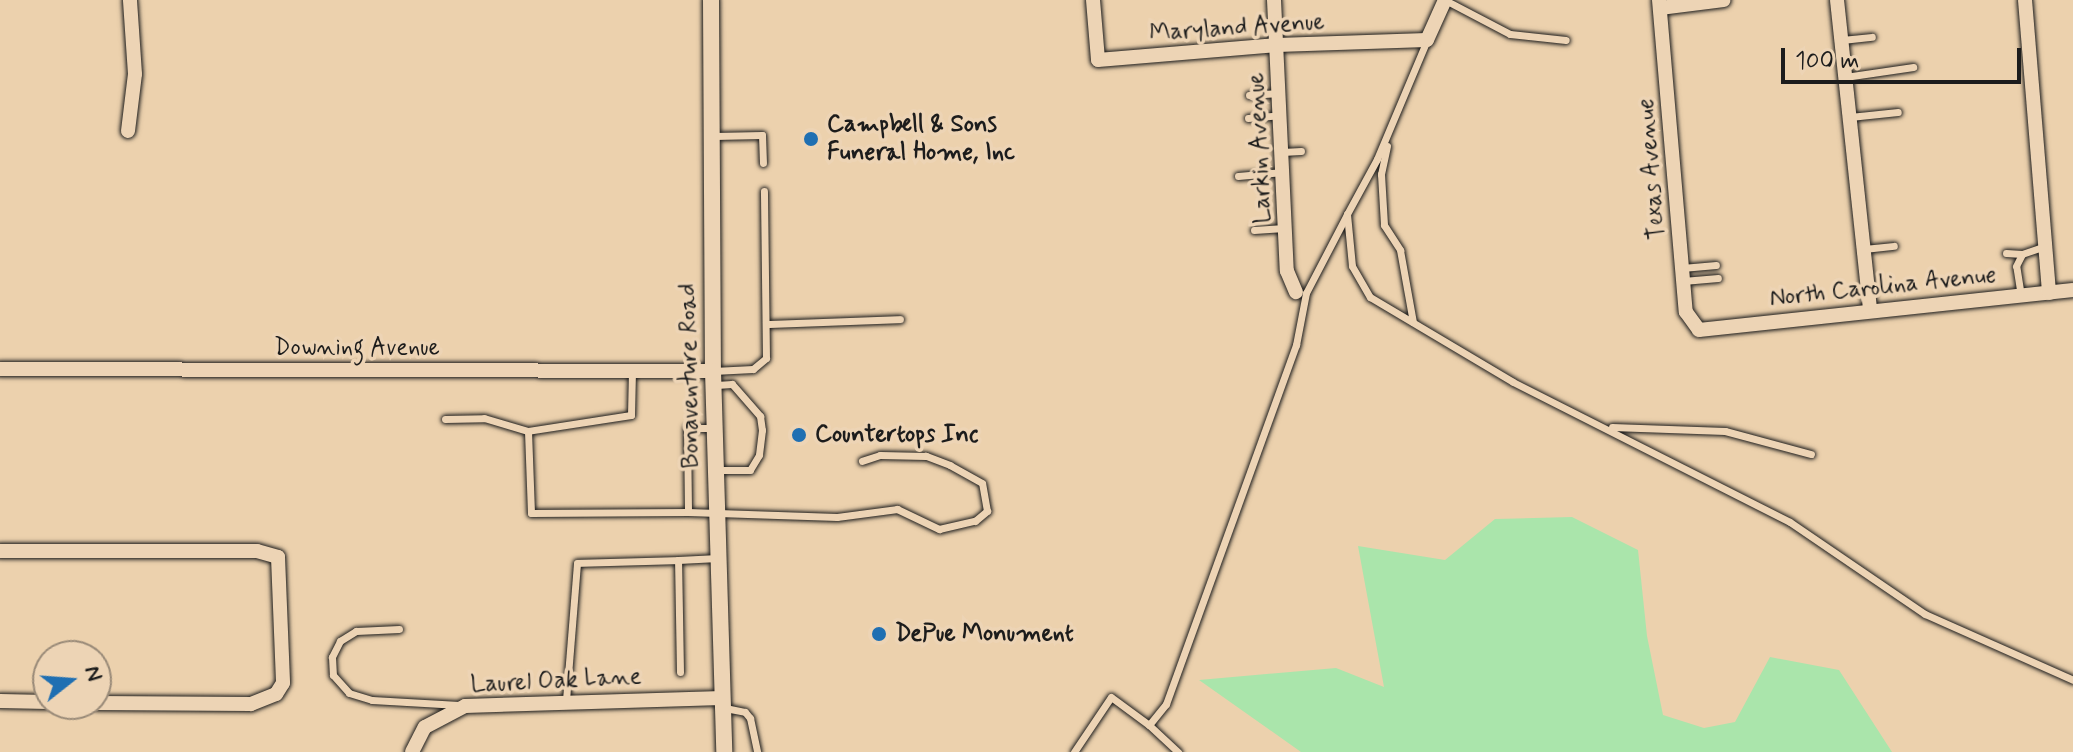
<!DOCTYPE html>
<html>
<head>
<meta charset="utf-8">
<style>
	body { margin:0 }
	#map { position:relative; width:2073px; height:752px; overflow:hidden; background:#ecd1ad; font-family:Mynerve,sans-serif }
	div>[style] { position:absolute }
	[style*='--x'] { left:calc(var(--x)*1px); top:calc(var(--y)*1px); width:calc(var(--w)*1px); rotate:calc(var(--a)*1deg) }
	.green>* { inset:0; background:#aae5ab }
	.roads { filter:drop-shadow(0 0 2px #1c1c1c) drop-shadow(0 0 2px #1c1c1c) }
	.service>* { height:7px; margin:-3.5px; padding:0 3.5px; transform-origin:3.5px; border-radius:3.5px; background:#edd4b5 }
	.minor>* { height:14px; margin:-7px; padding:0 7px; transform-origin:7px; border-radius:7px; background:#edd4b5 }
	.tertiary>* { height:16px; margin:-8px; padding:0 8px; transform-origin:8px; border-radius:8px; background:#edd4b5 }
	.dots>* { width:22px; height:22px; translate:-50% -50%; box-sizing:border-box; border:4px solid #edd4b5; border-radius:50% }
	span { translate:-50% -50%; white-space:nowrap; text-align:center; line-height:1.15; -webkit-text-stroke:7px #edd4b5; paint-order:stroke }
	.street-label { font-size:24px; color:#1c1c1c }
	.poi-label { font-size:24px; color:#1c1c1c; font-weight:700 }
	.left { translate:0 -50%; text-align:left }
	.north { position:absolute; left:32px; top:640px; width:80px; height:80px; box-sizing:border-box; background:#edd4b5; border:2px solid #998a78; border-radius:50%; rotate:73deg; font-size:22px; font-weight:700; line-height:32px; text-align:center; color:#1c1c1c }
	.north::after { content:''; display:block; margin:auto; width:28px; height:36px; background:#1f6fb2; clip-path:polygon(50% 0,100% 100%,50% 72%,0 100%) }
	.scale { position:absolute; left:1781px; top:48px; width:240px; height:36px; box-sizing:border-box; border:4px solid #1c1c1c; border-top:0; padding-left:10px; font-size:24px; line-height:28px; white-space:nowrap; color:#1c1c1c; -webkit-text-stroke:6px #edd4b5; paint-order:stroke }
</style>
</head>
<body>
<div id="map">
	<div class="green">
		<i style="clip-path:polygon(1572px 517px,1638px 550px,1647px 636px,1663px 715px,1704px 728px,1735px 722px,1770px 657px,1839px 670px,1892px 752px,1301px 752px,1199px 680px,1336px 668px,1384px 687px,1358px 546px,1445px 560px,1495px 519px)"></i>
	</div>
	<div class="roads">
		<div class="service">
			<i style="--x:1445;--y:0;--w:73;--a:27.6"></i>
			<i style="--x:1510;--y:34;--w:56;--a:6.1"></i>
			<i style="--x:1427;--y:40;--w:129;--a:112.8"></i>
			<i style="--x:1377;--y:159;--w:63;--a:118.6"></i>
			<i style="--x:1347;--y:214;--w:52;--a:84.5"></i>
			<i style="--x:1352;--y:266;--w:36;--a:60"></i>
			<i style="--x:1370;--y:297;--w:166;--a:30.7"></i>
			<i style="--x:1513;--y:382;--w:310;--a:26.8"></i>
			<i style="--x:1790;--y:522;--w:163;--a:34.3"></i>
			<i style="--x:1925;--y:614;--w:162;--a:24"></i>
			<i style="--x:1842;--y:40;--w:30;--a:-6"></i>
			<i style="--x:1845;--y:77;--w:69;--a:-8.4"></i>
			<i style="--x:1249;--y:95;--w:30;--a:-4"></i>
			<i style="--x:1850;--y:117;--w:48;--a:-5.9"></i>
			<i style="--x:1248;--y:118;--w:33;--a:-5"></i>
			<i style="--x:714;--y:136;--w:48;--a:-1.2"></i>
			<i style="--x:762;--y:135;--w:28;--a:88"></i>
			<i style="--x:1387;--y:146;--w:29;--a:102"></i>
			<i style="--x:1381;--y:174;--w:51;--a:86.6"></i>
			<i style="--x:1384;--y:225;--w:30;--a:57"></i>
			<i style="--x:1400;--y:250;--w:73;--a:79.8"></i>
			<i style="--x:1282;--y:152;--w:19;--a:-3"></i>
			<i style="--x:1238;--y:176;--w:45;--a:-5.1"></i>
			<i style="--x:1254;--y:230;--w:30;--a:-4"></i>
			<i style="--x:1864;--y:249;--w:30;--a:-6"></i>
			<i style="--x:2006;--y:253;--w:16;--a:4"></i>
			<i style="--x:1682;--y:268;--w:34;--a:-5"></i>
			<i style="--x:1683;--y:281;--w:35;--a:-5"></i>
			<i style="--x:2021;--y:296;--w:30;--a:-99"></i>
			<i style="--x:2016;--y:266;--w:13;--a:-63"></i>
			<i style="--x:2022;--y:254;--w:24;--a:-19"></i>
			<i style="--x:766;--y:324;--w:134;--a:-2.1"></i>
			<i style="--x:632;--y:371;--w:44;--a:91.3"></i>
			<i style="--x:631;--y:415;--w:104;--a:171.2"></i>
			<i style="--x:528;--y:431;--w:82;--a:87.9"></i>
			<i style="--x:531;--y:513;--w:157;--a:-0.4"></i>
			<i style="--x:713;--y:371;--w:40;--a:-2.9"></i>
			<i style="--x:753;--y:369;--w:17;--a:-40"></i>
			<i style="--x:766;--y:358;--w:167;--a:-90.7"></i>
			<i style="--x:716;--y:385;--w:16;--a:-4"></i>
			<i style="--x:732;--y:384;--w:43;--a:48.8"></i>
			<i style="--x:760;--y:416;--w:14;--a:82"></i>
			<i style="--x:762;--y:430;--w:25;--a:97"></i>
			<i style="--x:759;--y:455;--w:17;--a:121"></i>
			<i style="--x:750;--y:470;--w:34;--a:180"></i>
			<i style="--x:445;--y:419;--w:39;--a:-1"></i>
			<i style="--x:484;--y:418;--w:46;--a:16.5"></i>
			<i style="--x:1612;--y:427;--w:113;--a:2"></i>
			<i style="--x:1725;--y:431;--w:89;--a:15"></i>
			<i style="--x:715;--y:428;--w:28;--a:180"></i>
			<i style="--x:687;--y:428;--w:84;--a:89.3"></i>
			<i style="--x:688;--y:512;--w:149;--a:1.9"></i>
			<i style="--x:837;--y:517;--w:61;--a:-7.6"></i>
			<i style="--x:897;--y:509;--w:47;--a:25.5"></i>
			<i style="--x:939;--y:529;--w:37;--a:-13"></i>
			<i style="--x:975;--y:521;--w:16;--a:-40"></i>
			<i style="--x:987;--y:511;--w:28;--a:-100"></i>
			<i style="--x:982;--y:483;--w:37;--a:-151"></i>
			<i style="--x:950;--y:465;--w:26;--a:-159"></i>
			<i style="--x:926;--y:456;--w:46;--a:-178.8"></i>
			<i style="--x:880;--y:455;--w:19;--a:162"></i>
			<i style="--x:399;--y:629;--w:43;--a:177.3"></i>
			<i style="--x:356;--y:631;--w:19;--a:148"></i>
			<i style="--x:340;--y:641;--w:18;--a:117"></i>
			<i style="--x:332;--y:657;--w:18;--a:87"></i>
			<i style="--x:333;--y:675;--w:24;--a:48"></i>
			<i style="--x:349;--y:693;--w:24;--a:17"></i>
			<i style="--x:372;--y:700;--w:87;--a:3.3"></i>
			<i style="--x:680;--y:672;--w:112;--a:-91"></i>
			<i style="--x:678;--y:560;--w:40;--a:-2.9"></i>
			<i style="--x:566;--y:700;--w:137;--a:-85.4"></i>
			<i style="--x:577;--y:563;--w:101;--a:-1.7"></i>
			<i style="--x:725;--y:708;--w:20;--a:11"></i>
			<i style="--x:745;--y:712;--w:8;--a:50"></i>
			<i style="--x:750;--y:718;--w:35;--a:78"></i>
			<i style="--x:1149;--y:725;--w:40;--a:43"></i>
			<i style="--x:1074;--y:752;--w:66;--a:-56.1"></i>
			<i style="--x:1111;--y:697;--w:47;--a:36.4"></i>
			<i style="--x:1149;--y:725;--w:27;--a:-51"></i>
			<i style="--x:1166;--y:704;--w:382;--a:-70.1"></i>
			<i style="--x:1296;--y:345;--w:53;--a:-79.1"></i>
			<i style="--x:1306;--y:293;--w:87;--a:-62.5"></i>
		</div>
		<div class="minor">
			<i style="--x:1093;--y:0;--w:60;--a:85.2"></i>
			<i style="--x:1098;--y:60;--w:180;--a:-4.8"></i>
			<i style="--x:1277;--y:45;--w:150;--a:-1.9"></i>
			<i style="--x:1427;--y:40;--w:44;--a:-65.8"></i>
			<i style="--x:1274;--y:0;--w:271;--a:87.3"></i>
			<i style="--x:1287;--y:271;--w:23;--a:67"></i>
			<i style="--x:1659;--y:0;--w:313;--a:85.1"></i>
			<i style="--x:1686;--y:312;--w:22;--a:54"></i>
			<i style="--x:1699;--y:330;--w:376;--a:-6.1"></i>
			<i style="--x:1837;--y:0;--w:310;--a:83.9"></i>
			<i style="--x:2025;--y:0;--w:294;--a:85.3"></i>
			<i style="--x:1660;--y:8;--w:64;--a:-7.1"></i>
			<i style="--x:128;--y:131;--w:57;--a:-83"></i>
			<i style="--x:135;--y:74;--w:74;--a:-93.9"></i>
			<i style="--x:0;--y:369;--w:713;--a:0.16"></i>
			<i style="--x:0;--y:551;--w:257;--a:0"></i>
			<i style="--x:257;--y:551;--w:22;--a:16"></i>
			<i style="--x:278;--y:557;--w:126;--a:87.7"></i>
			<i style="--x:283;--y:683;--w:13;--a:122"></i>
			<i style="--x:276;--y:694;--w:27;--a:158"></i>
			<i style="--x:251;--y:704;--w:155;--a:-179.6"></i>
			<i style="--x:0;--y:701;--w:48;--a:1.2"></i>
			<i style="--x:412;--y:752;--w:28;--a:-63"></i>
			<i style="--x:425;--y:727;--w:45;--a:-27.7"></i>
			<i style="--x:465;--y:706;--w:257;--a:-1.8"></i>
		</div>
		<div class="tertiary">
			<i style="--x:711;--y:0;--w:371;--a:89.7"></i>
			<i style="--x:713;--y:371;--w:381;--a:88.3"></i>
		</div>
	</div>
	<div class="dots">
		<i style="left:811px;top:139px;background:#1f6fb2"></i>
		<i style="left:799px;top:435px;background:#1f6fb2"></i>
		<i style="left:879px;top:634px;background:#1f6fb2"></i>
	</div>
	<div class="street-label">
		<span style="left:1237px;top:28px;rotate:-4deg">Maryland Avenue</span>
		<span style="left:1260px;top:148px;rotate:-93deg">Larkin Avenue</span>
		<span style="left:1652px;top:169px;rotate:-95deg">Texas Avenue</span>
		<span style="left:1883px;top:287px;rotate:-6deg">North Carolina Avenue</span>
		<span style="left:357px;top:348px">Downing Avenue</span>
		<span style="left:690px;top:376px;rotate:-91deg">Bonaventure Road</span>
		<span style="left:556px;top:681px;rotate:-3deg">Laurel Oak Lane</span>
	</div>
	<div class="poi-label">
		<span class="left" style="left:827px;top:139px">Campbell &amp; Sons<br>Funeral Home, Inc</span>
		<span class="left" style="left:815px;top:435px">Countertops Inc</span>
		<span class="left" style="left:895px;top:634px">DePue Monument</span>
	</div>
	<div class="north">N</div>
	<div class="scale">100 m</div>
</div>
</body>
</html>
